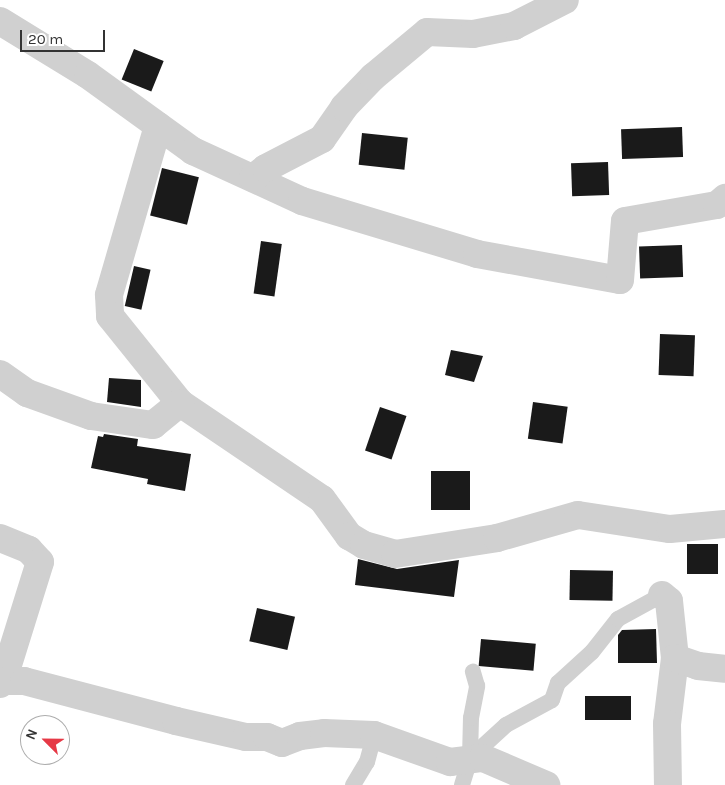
<!DOCTYPE html>
<html>
<head>
<meta charset="utf-8">
<style>
	body { margin:0 }
	#map { position:relative; width:725px; height:785px; overflow:hidden; background:#fff; font-family:Karla,sans-serif }
	div>[style] { position:absolute }
	[style*='--x'] { left:calc(var(--x)*1px); top:calc(var(--y)*1px); width:calc(var(--w)*1px); rotate:calc(var(--a)*1deg) }
	.building>* { inset:0; background:#1a1a1a; transform-origin:0 0 }
	.service>* { height:16px; margin:-8px; padding:0 8px; transform-origin:8px; border-radius:8px; background:#d0d0d0 }
	.minor>* { height:28px; margin:-14px; padding:0 14px; transform-origin:14px; border-radius:14px; background:#d0d0d0 }
	span { translate:-50% -50%; white-space:nowrap; text-align:center; line-height:1.15; -webkit-text-stroke:5px #fff; paint-order:stroke }
	.north { position:absolute; left:20px; top:715px; width:50px; height:50px; box-sizing:border-box; background:#fff; border:1px solid #adadad; border-radius:50%; rotate:293deg; font-size:14px; font-weight:700; line-height:20px; text-align:center; color:#333 }
	.north::after { content:''; display:block; margin:auto; width:18px; height:22px; background:#e63946; clip-path:polygon(50% 0,100% 100%,50% 72%,0 100%) }
	.scale { position:absolute; left:20px; top:30px; width:85px; height:22px; box-sizing:border-box; border:2px solid #333; border-top:0; padding-left:6px; font-size:15px; line-height:18px; white-space:nowrap; color:#333; -webkit-text-stroke:4px #fff; paint-order:stroke }
</style>
</head>
<body>
<div id="map">
	<div class="building">
		<i style="left:134px;top:49px;width:32px;height:33px;rotate:22deg"></i>
		<i style="left:682px;top:127px;width:30px;height:61px;rotate:88deg"></i>
		<i style="left:362px;top:133px;width:46px;height:32px;rotate:6deg"></i>
		<i style="left:608px;top:162px;width:33px;height:37px;rotate:88deg"></i>
		<i style="left:162px;top:168px;width:38px;height:49px;rotate:14deg"></i>
		<i style="left:261px;top:241px;width:21px;height:53px;rotate:8deg"></i>
		<i style="left:682px;top:245px;width:32px;height:43px;rotate:88deg"></i>
		<i style="left:134px;top:266px;width:17px;height:41px;rotate:13deg"></i>
		<i style="left:660px;top:334px;width:35px;height:41px;rotate:2deg"></i>
		<i style="clip-path:polygon(451px 350px,483px 356px,474px 382px,445px 375px)"></i>
		<i style="clip-path:polygon(109px 378px,141px 380px,141px 407px,107px 402px)"></i>
		<i style="left:533px;top:402px;width:35px;height:37px;rotate:8deg"></i>
		<i style="left:380px;top:407px;width:28px;height:46px;rotate:19deg"></i>
		<i style="clip-path:polygon(104px 434px,138px 439px,137px 446px,191px 454px,185px 491px,147px 484px,148px 479px,91px 468px,98px 436px,103px 437px)"></i>
		<i style="left:431px;top:471px;width:39px;height:39px"></i>
		<i style="left:687px;top:544px;width:31px;height:30px"></i>
		<i style="clip-path:polygon(358px 559px,397px 569px,459px 560px,454px 597px,355px 585px)"></i>
		<i style="left:570px;top:570px;width:43px;height:30px;rotate:1deg"></i>
		<i style="left:257px;top:608px;width:39px;height:34px;rotate:13deg"></i>
		<i style="clip-path:polygon(656px 629px,657px 663px,618px 663px,618px 635px,622px 630px)"></i>
		<i style="left:481px;top:639px;width:55px;height:27px;rotate:5deg"></i>
		<i style="left:585px;top:696px;width:46px;height:24px"></i>
	</div>
	<div class="service">
		<i style="--x:470;--y:758;--w:49;--a:-42.5"></i>
		<i style="--x:506;--y:725;--w:52;--a:-28.5"></i>
		<i style="--x:552;--y:700;--w:18;--a:-71"></i>
		<i style="--x:558;--y:683;--w:46;--a:-42.4"></i>
		<i style="--x:592;--y:652;--w:42;--a:-51.8"></i>
		<i style="--x:618;--y:619;--w:50;--a:-28.6"></i>
		<i style="--x:353;--y:785;--w:27;--a:-59"></i>
		<i style="--x:367;--y:762;--w:28;--a:-75"></i>
		<i style="--x:462;--y:785;--w:28;--a:-73"></i>
		<i style="--x:470;--y:758;--w:40;--a:-88.6"></i>
		<i style="--x:471;--y:718;--w:33;--a:-79"></i>
		<i style="--x:477;--y:686;--w:15;--a:-106"></i>
	</div>
	<div class="minor">
		<i style="--x:0;--y:21;--w:103;--a:31.5"></i>
		<i style="--x:88;--y:75;--w:130;--a:35.9"></i>
		<i style="--x:193;--y:151;--w:120;--a:24.6"></i>
		<i style="--x:302;--y:201;--w:183;--a:16.8"></i>
		<i style="--x:477;--y:254;--w:145;--a:10.3"></i>
		<i style="--x:620;--y:280;--w:59;--a:-85.2"></i>
		<i style="--x:625;--y:221;--w:93;--a:-9.9"></i>
		<i style="--x:717;--y:205;--w:11;--a:-41"></i>
		<i style="--x:158;--y:126;--w:176;--a:106.2"></i>
		<i style="--x:109;--y:295;--w:21;--a:87"></i>
		<i style="--x:110;--y:316;--w:112;--a:51.2"></i>
		<i style="--x:180;--y:403;--w:171;--a:34.1"></i>
		<i style="--x:322;--y:499;--w:46;--a:53.9"></i>
		<i style="--x:349;--y:536;--w:17;--a:31"></i>
		<i style="--x:364;--y:545;--w:32;--a:16"></i>
		<i style="--x:395;--y:554;--w:103;--a:-8.9"></i>
		<i style="--x:497;--y:538;--w:84;--a:-15.9"></i>
		<i style="--x:578;--y:515;--w:93;--a:8.7"></i>
		<i style="--x:670;--y:529;--w:55;--a:-5.2"></i>
		<i style="--x:253;--y:178;--w:16;--a:-38"></i>
		<i style="--x:266;--y:168;--w:63;--a:-27.4"></i>
		<i style="--x:322;--y:139;--w:39;--a:-55"></i>
		<i style="--x:344;--y:107;--w:42;--a:-46"></i>
		<i style="--x:373;--y:77;--w:70;--a:-39.8"></i>
		<i style="--x:427;--y:32;--w:46;--a:2.5"></i>
		<i style="--x:473;--y:34;--w:42;--a:-11"></i>
		<i style="--x:514;--y:26;--w:57;--a:-27"></i>
		<i style="--x:0;--y:374;--w:33;--a:35"></i>
		<i style="--x:27;--y:393;--w:68;--a:19.8"></i>
		<i style="--x:91;--y:416;--w:63;--a:8.3"></i>
		<i style="--x:153;--y:425;--w:35;--a:-39"></i>
		<i style="--x:0;--y:538;--w:31;--a:22"></i>
		<i style="--x:29;--y:550;--w:16;--a:47"></i>
		<i style="--x:40;--y:562;--w:125;--a:107.3"></i>
		<i style="--x:662;--y:595;--w:9;--a:41"></i>
		<i style="--x:669;--y:601;--w:57;--a:84"></i>
		<i style="--x:675;--y:658;--w:66;--a:96.9"></i>
		<i style="--x:667;--y:724;--w:61;--a:89.1"></i>
		<i style="--x:675;--y:658;--w:24;--a:19"></i>
		<i style="--x:698;--y:666;--w:27;--a:6"></i>
		<i style="--x:0;--y:684;--w:4;--a:-45"></i>
		<i style="--x:3;--y:681;--w:21;--a:0"></i>
		<i style="--x:24;--y:681;--w:157;--a:14.7"></i>
		<i style="--x:176;--y:721;--w:72;--a:12.9"></i>
		<i style="--x:246;--y:737;--w:21;--a:0"></i>
		<i style="--x:267;--y:737;--w:16;--a:22"></i>
		<i style="--x:282;--y:743;--w:19;--a:-21"></i>
		<i style="--x:300;--y:736;--w:24;--a:-7"></i>
		<i style="--x:324;--y:733;--w:50;--a:2.3"></i>
		<i style="--x:374;--y:735;--w:81;--a:19.6"></i>
		<i style="--x:450;--y:762;--w:33;--a:-7"></i>
		<i style="--x:483;--y:758;--w:69;--a:23.2"></i>
	</div>
	<div class="north">N</div>
	<div class="scale">20 m</div>
</div>
</body>
</html>
